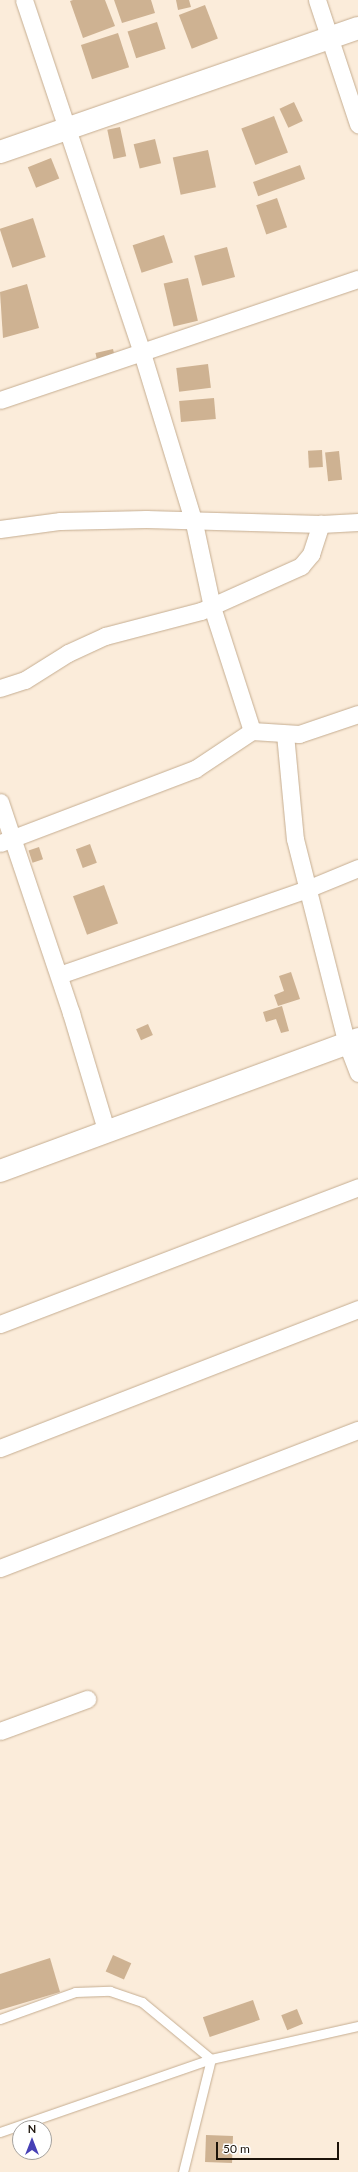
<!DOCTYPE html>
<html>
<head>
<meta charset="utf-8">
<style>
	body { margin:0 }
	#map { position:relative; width:358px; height:2172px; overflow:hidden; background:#fbecda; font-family:Lato,sans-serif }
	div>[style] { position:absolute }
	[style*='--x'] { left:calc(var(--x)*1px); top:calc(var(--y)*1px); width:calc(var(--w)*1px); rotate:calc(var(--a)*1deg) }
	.building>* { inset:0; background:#ceb292; transform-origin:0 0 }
	.roads { filter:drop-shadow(0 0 1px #c5ad91) drop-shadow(0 0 1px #c5ad91) }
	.service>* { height:9px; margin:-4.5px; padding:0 4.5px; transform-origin:4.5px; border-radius:4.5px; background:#fff }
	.minor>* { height:17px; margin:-8.5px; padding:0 8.5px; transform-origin:8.5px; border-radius:8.5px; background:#fff }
	.tertiary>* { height:22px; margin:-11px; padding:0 11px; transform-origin:11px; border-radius:11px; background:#fff }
	.secondary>* { height:22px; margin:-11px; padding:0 11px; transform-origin:11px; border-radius:11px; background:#fff }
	span { translate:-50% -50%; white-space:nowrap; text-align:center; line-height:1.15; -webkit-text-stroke:3px #fff; paint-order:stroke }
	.north { position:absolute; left:12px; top:2120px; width:40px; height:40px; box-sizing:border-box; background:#fff; border:1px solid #a4a19d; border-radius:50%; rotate:0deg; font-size:11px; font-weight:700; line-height:16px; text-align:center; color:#1c1309 }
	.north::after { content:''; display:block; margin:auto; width:14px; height:18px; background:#4740b6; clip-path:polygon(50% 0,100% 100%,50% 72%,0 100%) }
	.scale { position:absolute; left:216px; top:2142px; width:123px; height:18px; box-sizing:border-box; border:2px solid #1c1309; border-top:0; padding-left:5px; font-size:12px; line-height:14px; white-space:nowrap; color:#1c1309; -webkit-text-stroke:3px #fff; paint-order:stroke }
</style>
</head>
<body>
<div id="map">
	<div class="building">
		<i style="clip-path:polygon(73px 0,105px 0,115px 26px,83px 38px,70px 1px)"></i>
		<i style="clip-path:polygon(114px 0,151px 0,155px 13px,122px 23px)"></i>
		<i style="clip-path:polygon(176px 0,189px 0,191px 7px,178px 10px)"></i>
		<i style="left:205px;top:5px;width:36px;height:28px;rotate:69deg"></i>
		<i style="left:157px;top:22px;width:28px;height:31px;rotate:72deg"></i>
		<i style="left:118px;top:33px;width:36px;height:39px;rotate:72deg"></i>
		<i style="left:294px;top:102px;width:21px;height:16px;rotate:65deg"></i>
		<i style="left:274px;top:116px;width:39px;height:35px;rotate:69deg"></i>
		<i style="left:120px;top:127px;width:30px;height:13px;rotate:78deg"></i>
		<i style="left:155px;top:139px;width:25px;height:22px;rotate:76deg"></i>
		<i style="left:208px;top:150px;width:38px;height:36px;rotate:78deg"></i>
		<i style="left:51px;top:158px;width:22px;height:25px;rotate:68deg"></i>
		<i style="left:300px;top:165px;width:15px;height:50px;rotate:70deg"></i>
		<i style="left:277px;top:198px;width:31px;height:22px;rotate:71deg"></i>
		<i style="left:33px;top:218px;width:41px;height:35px;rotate:72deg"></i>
		<i style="left:164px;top:235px;width:29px;height:33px;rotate:72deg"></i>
		<i style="left:227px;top:247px;width:31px;height:34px;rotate:75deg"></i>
		<i style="left:188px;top:278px;width:44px;height:25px;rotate:77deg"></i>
		<i style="clip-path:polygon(27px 284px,39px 328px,3px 338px,0 292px)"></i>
		<i style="left:113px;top:349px;width:9px;height:18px;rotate:77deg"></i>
		<i style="left:208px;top:364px;width:24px;height:32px;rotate:83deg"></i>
		<i style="left:214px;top:398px;width:21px;height:35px;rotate:85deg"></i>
		<i style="left:322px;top:450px;width:17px;height:14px;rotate:87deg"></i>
		<i style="left:339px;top:451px;width:29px;height:14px;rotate:84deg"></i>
		<i style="left:90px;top:844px;width:20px;height:15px;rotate:70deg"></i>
		<i style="left:39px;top:847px;width:13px;height:11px;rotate:72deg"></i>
		<i style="left:104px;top:885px;width:41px;height:33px;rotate:70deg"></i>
		<i style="clip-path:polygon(291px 972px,300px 999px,278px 1006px,274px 995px,284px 991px,279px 976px)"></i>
		<i style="clip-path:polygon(282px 1006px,289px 1031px,281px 1033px,276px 1019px,266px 1022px,263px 1012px)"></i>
		<i style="left:148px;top:1024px;width:12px;height:13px;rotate:66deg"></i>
		<i style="left:113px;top:1955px;width:20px;height:18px;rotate:24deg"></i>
		<i style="clip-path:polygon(50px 1958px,60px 1992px,0 2010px,0 1974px)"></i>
		<i style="left:253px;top:2000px;width:21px;height:53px;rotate:71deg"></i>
		<i style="left:297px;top:2009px;width:16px;height:17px;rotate:68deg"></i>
		<i style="left:206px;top:2135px;width:27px;height:27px;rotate:2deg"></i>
	</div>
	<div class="roads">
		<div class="service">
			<i style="--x:0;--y:2019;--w:80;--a:-19.8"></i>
			<i style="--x:75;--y:1992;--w:35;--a:-2"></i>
			<i style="--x:110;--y:1991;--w:34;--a:19"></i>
			<i style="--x:142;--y:2002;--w:89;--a:39.6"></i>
			<i style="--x:0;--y:2132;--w:223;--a:-19.1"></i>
			<i style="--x:211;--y:2059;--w:151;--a:-12.7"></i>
			<i style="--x:183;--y:2172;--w:116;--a:-76.1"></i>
		</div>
		<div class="minor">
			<i style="--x:24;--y:0;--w:372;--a:71.5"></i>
			<i style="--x:142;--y:353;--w:178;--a:73"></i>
			<i style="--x:194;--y:523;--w:86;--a:77.9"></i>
			<i style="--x:212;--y:607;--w:130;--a:72.1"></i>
			<i style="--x:317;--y:0;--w:131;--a:71.7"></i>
			<i style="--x:0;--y:400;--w:378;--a:-18.7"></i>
			<i style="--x:0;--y:529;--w:61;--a:-7.6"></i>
			<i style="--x:60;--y:521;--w:86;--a:-1.3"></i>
			<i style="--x:146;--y:519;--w:175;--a:1.6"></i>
			<i style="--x:321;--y:524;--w:37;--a:-3"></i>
			<i style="--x:0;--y:688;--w:26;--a:-18"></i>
			<i style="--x:25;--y:680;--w:51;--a:-32.1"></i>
			<i style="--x:68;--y:653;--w:41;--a:-24.7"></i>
			<i style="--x:105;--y:636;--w:99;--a:-14.6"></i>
			<i style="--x:201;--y:611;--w:110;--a:-24.2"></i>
			<i style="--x:301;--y:566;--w:16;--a:-50"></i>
			<i style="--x:311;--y:554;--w:32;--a:-72"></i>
			<i style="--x:285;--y:734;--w:105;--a:84.6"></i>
			<i style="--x:295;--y:839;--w:211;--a:75.8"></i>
			<i style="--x:347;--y:1044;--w:31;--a:69"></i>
			<i style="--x:0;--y:802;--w:223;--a:71.4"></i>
			<i style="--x:71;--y:1013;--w:125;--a:73.3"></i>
			<i style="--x:0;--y:843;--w:209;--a:-20.8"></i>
			<i style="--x:195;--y:769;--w:69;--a:-33.7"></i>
			<i style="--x:252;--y:731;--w:47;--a:3.7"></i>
			<i style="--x:299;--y:734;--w:62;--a:-18.7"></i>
			<i style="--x:59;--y:975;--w:262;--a:-19.1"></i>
			<i style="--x:307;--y:889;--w:55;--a:-22.4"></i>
			<i style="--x:0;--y:1324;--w:383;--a:-20.9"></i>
			<i style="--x:0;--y:1448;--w:384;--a:-21.2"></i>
			<i style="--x:0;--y:1568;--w:384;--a:-21.1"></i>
			<i style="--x:0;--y:1731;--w:93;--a:-20.2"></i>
		</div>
		<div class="tertiary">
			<i style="--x:0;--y:1171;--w:382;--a:-20.2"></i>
		</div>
		<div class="secondary">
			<i style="--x:0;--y:152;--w:379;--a:-19.1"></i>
		</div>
	</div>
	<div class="north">N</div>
	<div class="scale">50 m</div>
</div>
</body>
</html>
